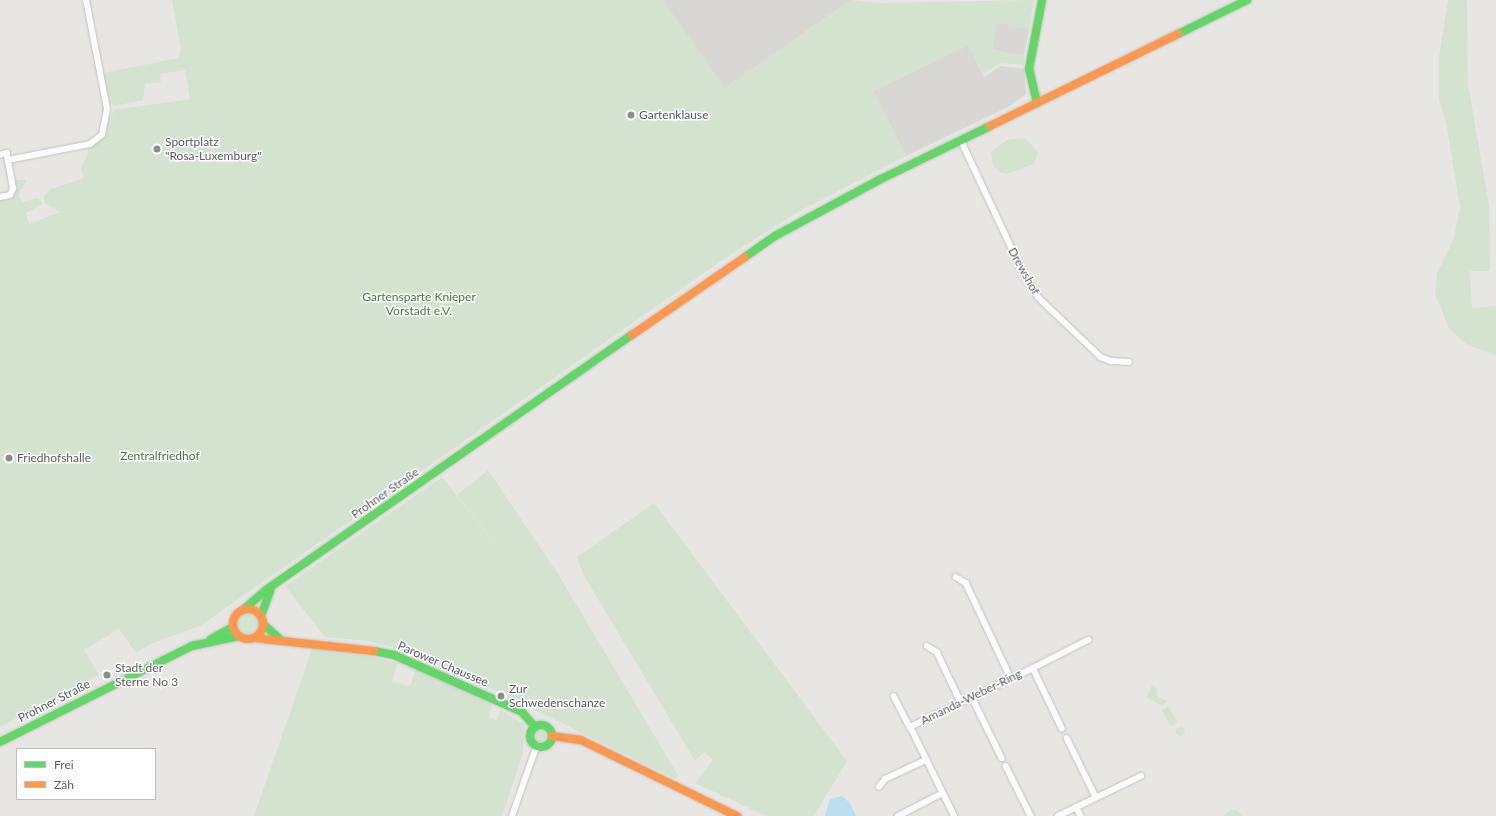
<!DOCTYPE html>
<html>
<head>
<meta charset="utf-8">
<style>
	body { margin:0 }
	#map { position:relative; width:1496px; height:816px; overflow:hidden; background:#e8e6e3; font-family:Lato,sans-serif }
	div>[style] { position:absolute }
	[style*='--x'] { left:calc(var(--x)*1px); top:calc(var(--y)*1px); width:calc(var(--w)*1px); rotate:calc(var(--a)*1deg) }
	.industrial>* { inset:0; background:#d9d7d4; transform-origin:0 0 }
	.green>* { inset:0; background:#d4e3d0; transform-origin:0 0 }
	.round { border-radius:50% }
	.water>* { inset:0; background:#bbdfef }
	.roads { filter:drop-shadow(0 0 1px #c2c3c3) drop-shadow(0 0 1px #c2c3c3) }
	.street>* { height:5.5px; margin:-2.75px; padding:0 2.75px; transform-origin:2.75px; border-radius:2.75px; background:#fcfbfb }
	.fast>* { height:8px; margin:-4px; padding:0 4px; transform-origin:4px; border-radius:4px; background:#63d668 }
	.fast>.ring { margin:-4px; padding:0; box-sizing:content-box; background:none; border:8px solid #63d668; border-radius:50% }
	.slow>* { height:8px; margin:-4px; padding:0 4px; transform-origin:4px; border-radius:4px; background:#ff974d }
	.slow>.ring { margin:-4px; padding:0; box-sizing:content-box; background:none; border:8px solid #ff974d; border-radius:50% }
	.dots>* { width:11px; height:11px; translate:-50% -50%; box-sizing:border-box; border:2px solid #fff; border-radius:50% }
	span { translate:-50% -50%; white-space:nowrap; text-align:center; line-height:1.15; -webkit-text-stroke:3px #fff; paint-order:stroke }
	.poi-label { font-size:12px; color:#595d60 }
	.left { translate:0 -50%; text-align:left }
	.street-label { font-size:12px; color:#595d60 }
	.park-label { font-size:12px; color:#427b3d }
	.legend { position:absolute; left:16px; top:748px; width:140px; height:52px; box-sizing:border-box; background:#fff; border:1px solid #bdbebf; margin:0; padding:5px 7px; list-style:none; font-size:12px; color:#595d60 }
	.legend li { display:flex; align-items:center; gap:8px; height:20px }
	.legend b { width:20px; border:1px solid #bdbebf }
</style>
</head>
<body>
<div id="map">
	<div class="industrial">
		<i style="clip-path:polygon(661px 0,851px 0,725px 88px)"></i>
		<i style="left:997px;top:22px;width:33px;height:28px;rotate:12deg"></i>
		<i style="clip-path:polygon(969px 45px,984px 77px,1001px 66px,1024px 69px,1026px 94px,1008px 107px,906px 156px,873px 91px)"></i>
	</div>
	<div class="green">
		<i style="clip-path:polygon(172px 0,663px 0,725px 88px,851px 0,881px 3px,1034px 0,1029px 29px,997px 22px,992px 50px,1024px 56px,1024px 65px,1001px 63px,983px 74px,969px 45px,873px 91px,906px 156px,796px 213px,724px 259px,200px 626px,150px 644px,136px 653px,119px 629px,84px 650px,99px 675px,0 727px,0 199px,10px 197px,13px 180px,26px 180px,19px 195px,22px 202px,38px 198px,43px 204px,26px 213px,29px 224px,60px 212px,45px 203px,44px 196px,50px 189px,84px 178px,81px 169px,88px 152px,87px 145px,103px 136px,114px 110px,190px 99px,185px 70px,160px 74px,161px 82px,145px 84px,143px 100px,115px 106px,109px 101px,103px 73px,179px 58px,181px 49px)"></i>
		<i style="clip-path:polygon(1448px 0,1467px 0,1468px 84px,1489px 205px,1490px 271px,1470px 271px,1472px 308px,1496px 306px,1496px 356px,1466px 344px,1449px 328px,1435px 294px,1437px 273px,1453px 241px,1460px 207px,1446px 122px,1439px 100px,1439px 57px)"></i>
		<i style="clip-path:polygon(1025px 138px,1038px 152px,1034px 164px,1007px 174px,999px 172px,993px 165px,991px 152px,1007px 140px)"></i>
		<i style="clip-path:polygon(488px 470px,558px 574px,678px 775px,676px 779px,426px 657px,368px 641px,325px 637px,285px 586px,442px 477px,535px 594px,457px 495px)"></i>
		<i style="clip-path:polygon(654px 503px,847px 761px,814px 816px,766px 816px,695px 783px,713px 760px,704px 752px,695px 761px,583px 574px,577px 557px)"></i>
		<i class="round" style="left:235px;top:612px;width:24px;height:24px"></i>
		<i style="clip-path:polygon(312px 649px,346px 651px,398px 663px,392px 681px,410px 687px,416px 667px,492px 704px,489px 718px,497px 720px,500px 710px,524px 724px,523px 753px,502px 816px,254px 816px)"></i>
		<i style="clip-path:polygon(1152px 685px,1156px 687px,1157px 697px,1167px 700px,1162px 706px,1147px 697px)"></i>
		<i style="left:1168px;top:706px;width:19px;height:8px;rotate:58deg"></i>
		<i class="round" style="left:1175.5px;top:726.5px;width:9px;height:9px"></i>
		<i class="round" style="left:535px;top:729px;width:14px;height:14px"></i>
		<i style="clip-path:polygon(1231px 810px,1238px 811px,1242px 816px,1222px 816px)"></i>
	</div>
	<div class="water">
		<i style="clip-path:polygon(842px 796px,850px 803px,856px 816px,825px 816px,830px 799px)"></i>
	</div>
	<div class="roads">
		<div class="street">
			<i style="--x:961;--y:140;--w:148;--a:64.8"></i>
			<i style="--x:1024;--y:274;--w:28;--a:58"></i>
			<i style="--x:1039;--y:298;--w:86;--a:43.6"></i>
			<i style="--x:1101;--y:357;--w:11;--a:22"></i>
			<i style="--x:1111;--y:361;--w:18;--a:3"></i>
			<i style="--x:0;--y:155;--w:7;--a:-16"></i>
			<i style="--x:7;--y:153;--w:7;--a:82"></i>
			<i style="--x:0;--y:197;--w:10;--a:-11"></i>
			<i style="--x:10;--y:195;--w:7;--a:-63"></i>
			<i style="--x:13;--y:189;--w:29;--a:-100"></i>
			<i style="--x:8;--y:160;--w:84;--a:-11"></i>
			<i style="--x:90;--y:144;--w:15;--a:-37"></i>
			<i style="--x:102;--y:135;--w:26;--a:-79"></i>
			<i style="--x:107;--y:109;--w:111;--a:-100.9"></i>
			<i style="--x:956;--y:577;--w:12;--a:31"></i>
			<i style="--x:966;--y:583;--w:105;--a:64.7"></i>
			<i style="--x:927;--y:646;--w:12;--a:31"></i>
			<i style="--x:937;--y:652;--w:55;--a:64.4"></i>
			<i style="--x:1033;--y:668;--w:62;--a:-27"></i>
			<i style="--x:894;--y:696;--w:35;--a:63"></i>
			<i style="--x:972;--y:697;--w:68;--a:63.8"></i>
			<i style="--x:1067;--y:738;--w:66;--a:63.8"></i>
			<i style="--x:1006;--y:766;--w:56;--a:63.4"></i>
			<i style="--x:879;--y:787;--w:10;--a:-53"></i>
			<i style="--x:885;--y:779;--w:45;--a:-24.9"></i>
			<i style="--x:1076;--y:807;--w:10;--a:61"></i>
			<i style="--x:512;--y:816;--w:75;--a:-70.6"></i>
			<i style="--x:898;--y:816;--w:48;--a:-27.1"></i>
			<i style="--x:954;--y:816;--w:99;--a:-116.3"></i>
			<i style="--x:910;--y:727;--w:136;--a:-25.6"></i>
			<i style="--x:1033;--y:668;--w:67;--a:64.2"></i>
			<i style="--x:1058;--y:816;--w:92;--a:-25.7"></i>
		</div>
		<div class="fast">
			<i style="--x:1178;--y:34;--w:77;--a:-26.2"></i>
			<i style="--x:1037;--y:103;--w:35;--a:-103"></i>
			<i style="--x:1029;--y:69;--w:70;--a:-79.3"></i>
			<i style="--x:745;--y:257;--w:37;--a:-35"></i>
			<i style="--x:775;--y:236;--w:120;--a:-28.3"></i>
			<i style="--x:881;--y:179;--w:121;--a:-25.9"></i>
			<i style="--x:243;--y:610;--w:30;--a:-41"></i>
			<i style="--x:266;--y:590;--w:446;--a:-34.9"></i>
			<i style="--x:261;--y:616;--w:27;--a:-70"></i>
			<i style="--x:263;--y:624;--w:25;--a:42"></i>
			<i style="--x:211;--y:639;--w:25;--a:-29"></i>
			<i style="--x:374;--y:651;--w:20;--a:11"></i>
			<i style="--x:394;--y:655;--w:140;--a:24"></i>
			<i style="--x:522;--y:712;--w:20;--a:49"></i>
			<i class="ring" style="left:530px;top:725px;width:14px;height:14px"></i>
			<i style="--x:0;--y:742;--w:215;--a:-26.6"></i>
			<i style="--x:192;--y:646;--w:48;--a:-12"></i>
		</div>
		<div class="slow">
			<i style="--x:990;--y:126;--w:209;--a:-26.1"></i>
			<i style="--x:632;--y:335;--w:137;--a:-34.6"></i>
			<i class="ring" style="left:233px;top:609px;width:22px;height:22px"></i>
			<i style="--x:254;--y:638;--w:121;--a:6.2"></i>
			<i style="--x:552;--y:736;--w:29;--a:8"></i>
			<i style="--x:581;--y:740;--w:174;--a:26"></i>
		</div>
	</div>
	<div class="dots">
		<i style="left:631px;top:115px;background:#8b8d8e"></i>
		<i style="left:157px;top:149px;background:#8b8d8e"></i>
		<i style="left:9px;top:458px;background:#8b8d8e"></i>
		<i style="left:107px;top:675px;background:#8b8d8e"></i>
		<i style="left:501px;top:696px;background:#8b8d8e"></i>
	</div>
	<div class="poi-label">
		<span class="left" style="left:639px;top:115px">Gartenklause</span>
		<span class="left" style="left:165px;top:149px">Sportplatz<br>"Rosa-Luxemburg"</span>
		<span class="left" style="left:17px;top:458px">Friedhofshalle</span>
		<span class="left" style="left:115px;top:675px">Stadt der<br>Sterne No 3</span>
		<span class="left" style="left:509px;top:696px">Zur<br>Schwedenschanze</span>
	</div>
	<div class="street-label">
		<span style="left:1024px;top:271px;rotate:61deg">Drewshof</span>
		<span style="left:385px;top:493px;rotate:-35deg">Prohner Straße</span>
		<span style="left:443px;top:664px;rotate:23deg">Parower Chaussee</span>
		<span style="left:971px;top:697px;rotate:-26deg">Amanda-Weber-Ring</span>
		<span style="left:54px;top:701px;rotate:-27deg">Prohner Straße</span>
	</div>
	<div class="park-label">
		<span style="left:419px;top:304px">Gartensparte Knieper<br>Vorstadt e.V.</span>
		<span style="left:160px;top:456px">Zentralfriedhof</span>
	</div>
	<ul class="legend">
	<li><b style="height:5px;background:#63d668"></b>Frei</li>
	<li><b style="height:5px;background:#ff974d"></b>Zäh</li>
	</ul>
</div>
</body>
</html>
